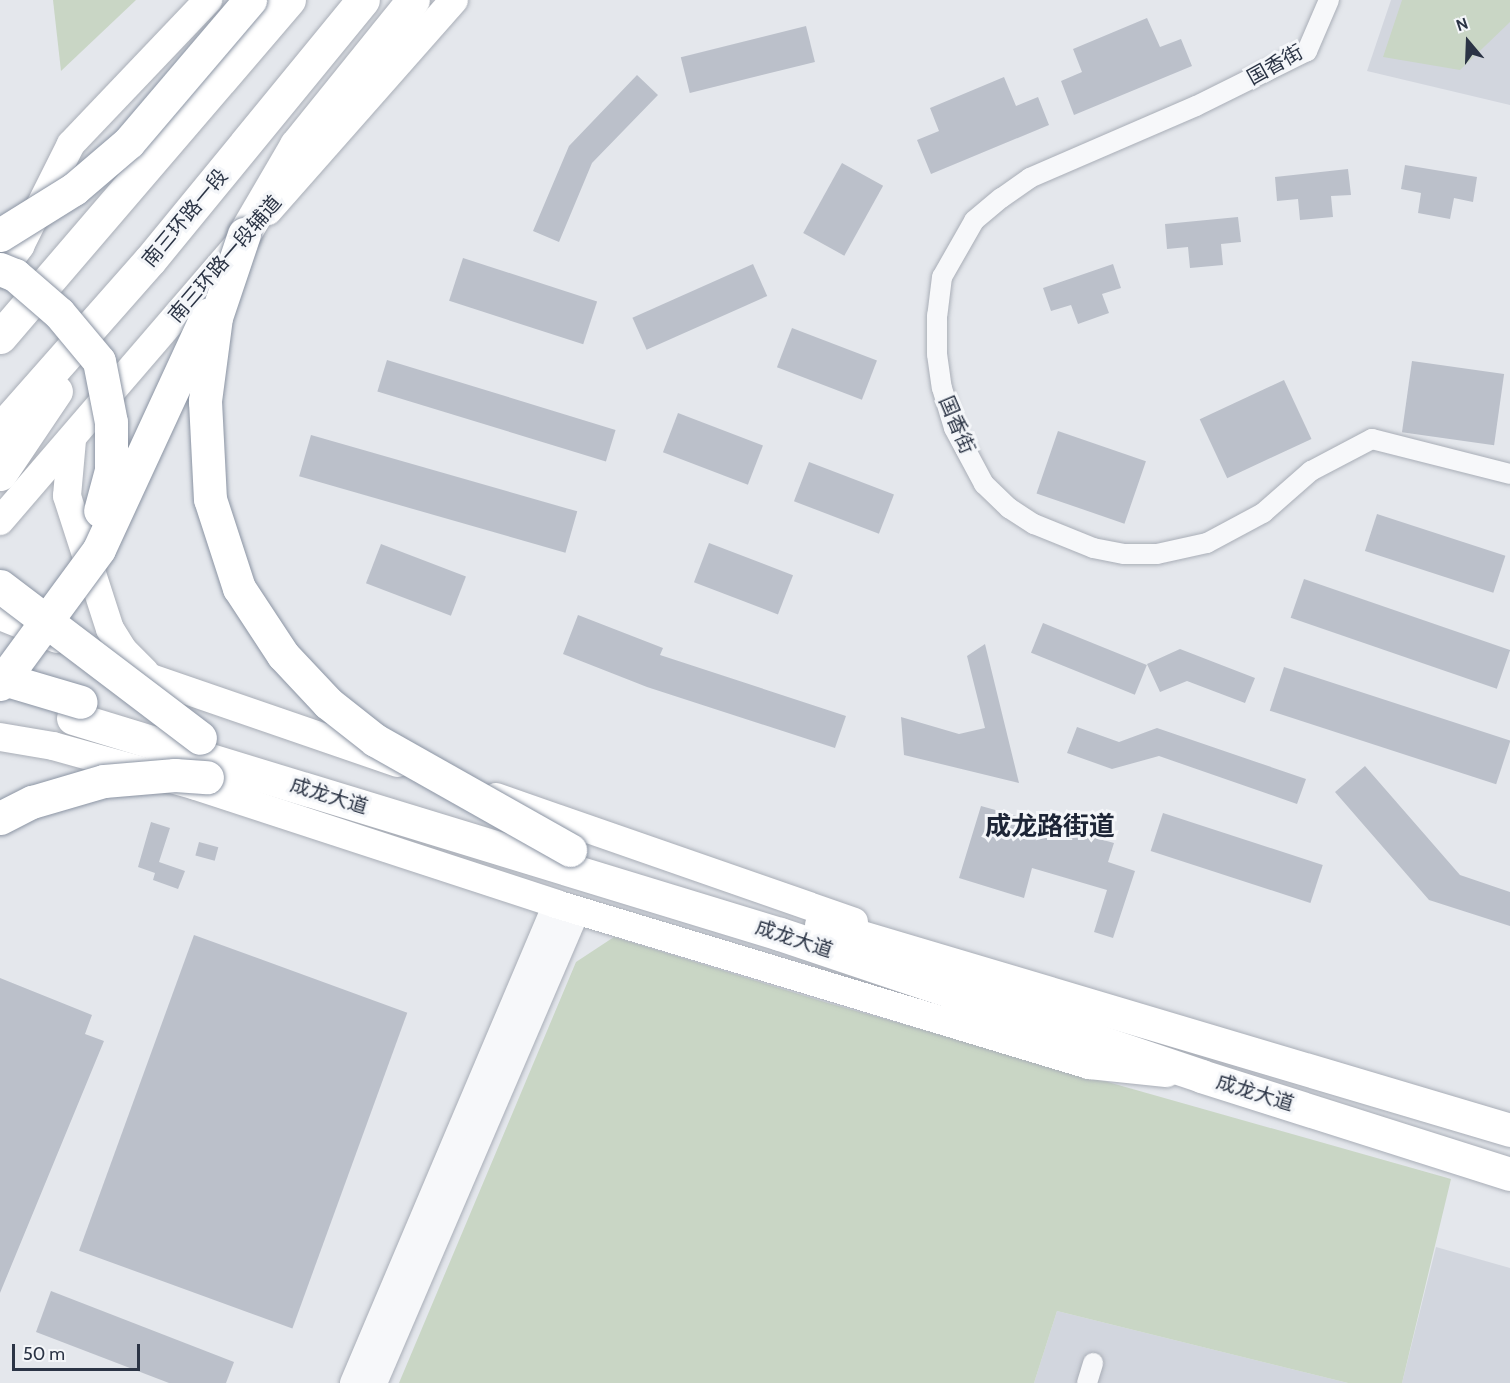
<!DOCTYPE html>
<html>
<head>
<meta charset="utf-8">
<style>
	body { margin:0 }
	#map { position:relative; width:1510px; height:1383px; overflow:hidden; background:#e4e7ec; font-family:Cabin,"Noto Sans SC",sans-serif }
	div>[style] { position:absolute }
	[style*='--x'] { left:calc(var(--x)*1px); top:calc(var(--y)*1px); width:calc(var(--w)*1px); rotate:calc(var(--a)*1deg) }
	.built>* { inset:0; background:#d2d6de }
	.green>* { inset:0; background:#c9d6c5 }
	.building>* { inset:0; background:#bbc0ca; transform-origin:0 0 }
	.roads { filter:drop-shadow(0 0 2px #a9aeb7) drop-shadow(0 0 2px #a9aeb7) }
	.minor>* { height:20px; margin:-10px; padding:0 10px; transform-origin:10px; border-radius:10px; background:#f7f8fa }
	.tertiary>* { height:26px; margin:-13px; padding:0 13px; transform-origin:13px; border-radius:13px; background:#f7f8fa }
	.secondary>* { height:28px; margin:-14px; padding:0 14px; transform-origin:14px; border-radius:14px; background:#fff }
	.trunk>* { height:33px; margin:-16.5px; padding:0 16.5px; transform-origin:16.5px; border-radius:16.5px; background:#fff }
	.bridges { filter:drop-shadow(0 0 2px #8b94a3) drop-shadow(0 0 2px #8b94a3) }
	.trunk-bridge>* { height:33px; margin:-16.5px; padding:0 16.5px; transform-origin:16.5px; border-radius:16.5px; background:#fff }
	span { translate:-50% -50%; white-space:nowrap; text-align:center; line-height:1.15; -webkit-text-stroke:6px #f4f6f9; paint-order:stroke }
	.street-label { font-size:20px; color:#2b3445 }
	.district-label { font-size:26px; color:#1d2536; font-weight:700 }
	.north { position:absolute; left:1438px; top:12px; width:60px; height:60px; -webkit-text-stroke:4px #f4f6f9; paint-order:stroke; rotate:341deg; font-size:16px; font-weight:700; line-height:24px; text-align:center; color:#2b3445 }
	.north::after { content:''; display:block; margin:auto; width:21px; height:27px; background:#2b3445; clip-path:polygon(50% 0,100% 100%,50% 72%,0 100%) }
	.scale { position:absolute; left:12px; top:1344px; width:128px; height:27px; box-sizing:border-box; border:3px solid #2b3445; border-top:0; padding-left:8px; font-size:18px; line-height:21px; white-space:nowrap; color:#2b3445; -webkit-text-stroke:4px #f4f6f9; paint-order:stroke }
</style>
</head>
<body>
<div id="map">
	<div class="built">
		<i style="clip-path:polygon(1391px 0,1510px 0,1510px 105px,1367px 71px)"></i>
		<i style="clip-path:polygon(1436px 1247px,1510px 1268px,1510px 1383px,1402px 1383px)"></i>
		<i style="clip-path:polygon(1057px 1311px,1348px 1383px,1034px 1383px)"></i>
	</div>
	<div class="green">
		<i style="clip-path:polygon(53px 0,136px 0,61px 71px)"></i>
		<i style="clip-path:polygon(1402px 0,1510px 0,1510px 22px,1460px 70px,1383px 57px)"></i>
		<i style="clip-path:polygon(614px 937px,828px 1003px,1451px 1179px,1402px 1383px,1348px 1383px,1057px 1311px,1034px 1383px,399px 1383px,576px 962px)"></i>
	</div>
	<div class="building">
		<i style="clip-path:polygon(1147px 18px,1160px 47px,1181px 39px,1192px 66px,1074px 115px,1061px 81px,1082px 72px,1073px 49px)"></i>
		<i style="left:806px;top:26px;width:37px;height:129px;rotate:76deg"></i>
		<i style="clip-path:polygon(637px 75px,658px 95px,592px 163px,559px 242px,533px 231px,569px 146px)"></i>
		<i style="clip-path:polygon(1004px 77px,1016px 106px,1038px 97px,1049px 125px,931px 174px,917px 140px,939px 131px,930px 108px)"></i>
		<i style="left:842px;top:163px;width:47px;height:80px;rotate:29deg"></i>
		<i style="clip-path:polygon(1405px 165px,1477px 177px,1473px 202px,1454px 198px,1450px 219px,1418px 213px,1421px 193px,1401px 189px)"></i>
		<i style="clip-path:polygon(1348px 169px,1351px 195px,1331px 196px,1333px 217px,1300px 220px,1298px 199px,1277px 201px,1275px 177px)"></i>
		<i style="clip-path:polygon(1238px 217px,1241px 242px,1221px 244px,1223px 265px,1190px 268px,1188px 247px,1167px 249px,1165px 224px)"></i>
		<i style="left:463px;top:258px;width:141px;height:45px;rotate:18deg"></i>
		<i style="left:753px;top:264px;width:35px;height:132px;rotate:66deg"></i>
		<i style="clip-path:polygon(1113px 264px,1121px 288px,1102px 294px,1109px 313px,1078px 324px,1071px 305px,1051px 311px,1043px 288px)"></i>
		<i style="left:792px;top:328px;width:91px;height:42px;rotate:21deg"></i>
		<i style="left:387px;top:360px;width:239px;height:33px;rotate:17deg"></i>
		<i style="left:1412px;top:361px;width:93px;height:72px;rotate:8deg"></i>
		<i style="left:1284px;top:380px;width:65px;height:93px;rotate:65deg"></i>
		<i style="left:678px;top:413px;width:91px;height:42px;rotate:21deg"></i>
		<i style="left:1058px;top:431px;width:93px;height:66px;rotate:19deg"></i>
		<i style="left:311px;top:435px;width:277px;height:43px;rotate:16deg"></i>
		<i style="left:809px;top:462px;width:91px;height:42px;rotate:21deg"></i>
		<i style="left:1377px;top:514px;width:135px;height:39px;rotate:18deg"></i>
		<i style="left:709px;top:543px;width:90px;height:42px;rotate:21deg"></i>
		<i style="left:381px;top:544px;width:91px;height:42px;rotate:21deg"></i>
		<i style="left:1304px;top:579px;width:218px;height:41px;rotate:19deg"></i>
		<i style="clip-path:polygon(578px 615px,663px 648px,660px 655px,846px 716px,835px 748px,647px 687px,563px 654px)"></i>
		<i style="left:1043px;top:623px;width:112px;height:32px;rotate:22deg"></i>
		<i style="clip-path:polygon(985px 644px,1019px 783px,904px 755px,901px 717px,959px 734px,985px 728px,967px 656px)"></i>
		<i style="clip-path:polygon(1180px 649px,1255px 678px,1245px 703px,1187px 681px,1160px 692px,1147px 664px)"></i>
		<i style="left:1284px;top:667px;width:238px;height:46px;rotate:18deg"></i>
		<i style="clip-path:polygon(1077px 727px,1119px 742px,1157px 728px,1306px 779px,1297px 804px,1159px 756px,1112px 769px,1067px 753px)"></i>
		<i style="clip-path:polygon(1365px 766px,1460px 875px,1510px 892px,1510px 926px,1429px 900px,1335px 792px)"></i>
		<i style="clip-path:polygon(981px 806px,1114px 843px,1108px 862px,1135px 871px,1113px 938px,1094px 932px,1107px 890px,1032px 868px,1024px 898px,959px 878px)"></i>
		<i style="left:1163px;top:813px;width:168px;height:40px;rotate:18deg"></i>
		<i style="clip-path:polygon(151px 822px,170px 828px,159px 862px,185px 871px,178px 889px,153px 880px,155px 873px,138px 867px)"></i>
		<i style="left:199px;top:842px;width:20px;height:14px;rotate:15deg"></i>
		<i style="left:194px;top:935px;width:227px;height:336px;rotate:20deg"></i>
		<i style="clip-path:polygon(0 978px,92px 1015px,85px 1034px,104px 1041px,0 1293px)"></i>
		<i style="clip-path:polygon(51px 1291px,234px 1362px,226px 1383px,169px 1383px,36px 1332px)"></i>
	</div>
	<div class="roads">
		<div class="minor">
			<i style="--x:1329;--y:0;--w:56;--a:113.3"></i>
			<i style="--x:1307;--y:51;--w:124;--a:153.6"></i>
			<i style="--x:1196;--y:106;--w:181;--a:156.6"></i>
			<i style="--x:1030;--y:178;--w:35;--a:145"></i>
			<i style="--x:1001;--y:198;--w:35;--a:140"></i>
			<i style="--x:974;--y:221;--w:64;--a:119.7"></i>
			<i style="--x:942;--y:277;--w:38;--a:97"></i>
			<i style="--x:937;--y:315;--w:39;--a:90"></i>
			<i style="--x:937;--y:354;--w:34;--a:82"></i>
			<i style="--x:942;--y:388;--w:42;--a:73.3"></i>
			<i style="--x:954;--y:428;--w:64;--a:61.8"></i>
			<i style="--x:984;--y:484;--w:35;--a:44"></i>
			<i style="--x:1009;--y:508;--w:30;--a:33"></i>
			<i style="--x:1034;--y:524;--w:64;--a:22.1"></i>
			<i style="--x:1093;--y:548;--w:32;--a:11"></i>
			<i style="--x:1124;--y:554;--w:33;--a:0"></i>
			<i style="--x:1157;--y:554;--w:51;--a:-12.4"></i>
			<i style="--x:1207;--y:543;--w:64;--a:-28.2"></i>
			<i style="--x:1263;--y:513;--w:64;--a:-41.2"></i>
			<i style="--x:1311;--y:471;--w:69;--a:-27.7"></i>
			<i style="--x:1372;--y:439;--w:142;--a:14.2"></i>
			<i style="--x:1087;--y:1383;--w:21;--a:-73"></i>
		</div>
		<div class="tertiary">
			<i style="--x:353;--y:1383;--w:520;--a:-67.03"></i>
			<i style="--x:374;--y:1383;--w:515;--a:-66.77"></i>
		</div>
		<div class="secondary">
			<i style="--x:268;--y:211;--w:281;--a:-48.6"></i>
			<i style="--x:0;--y:273;--w:34;--a:-53"></i>
			<i style="--x:20;--y:246;--w:114;--a:-63.4"></i>
			<i style="--x:71;--y:144;--w:199;--a:-46.4"></i>
			<i style="--x:72;--y:440;--w:56;--a:95.1"></i>
			<i style="--x:67;--y:496;--w:140;--a:72.1"></i>
			<i style="--x:110;--y:629;--w:25;--a:58"></i>
			<i style="--x:123;--y:650;--w:31;--a:45"></i>
			<i style="--x:0;--y:521;--w:367;--a:-49.3"></i>
			<i style="--x:0;--y:616;--w:61;--a:22"></i>
			<i style="--x:108;--y:660;--w:47;--a:22.7"></i>
			<i style="--x:151;--y:678;--w:261;--a:19"></i>
			<i style="--x:0;--y:737;--w:54;--a:9.6"></i>
			<i style="--x:53;--y:746;--w:148;--a:15.6"></i>
			<i style="--x:196;--y:786;--w:379;--a:18.1"></i>
			<i style="--x:556;--y:904;--w:557;--a:16.81"></i>
			<i style="--x:1089;--y:1065;--w:78;--a:5.9"></i>
			<i style="--x:496;--y:797;--w:379;--a:19.2"></i>
		</div>
		<div class="trunk">
			<i style="--x:244;--y:234;--w:103;--a:-59.7"></i>
			<i style="--x:296;--y:145;--w:186;--a:-51.1"></i>
			<i style="--x:0;--y:337;--w:444;--a:-49.4"></i>
			<i style="--x:0;--y:430;--w:227;--a:-48.6"></i>
			<i style="--x:150;--y:260;--w:336;--a:-50.7"></i>
			<i style="--x:0;--y:474;--w:100;--a:-56"></i>
			<i style="--x:73;--y:718;--w:739;--a:16.99"></i>
			<i style="--x:780;--y:934;--w:444;--a:18.6"></i>
			<i style="--x:1201;--y:1076;--w:324;--a:17.6"></i>
			<i style="--x:821;--y:925;--w:719;--a:16.57"></i>
		</div>
	</div>
	<div class="bridges">
		<div class="trunk-bridge">
			<i style="--x:244;--y:234;--w:88;--a:108.6"></i>
			<i style="--x:216;--y:317;--w:85;--a:97.5"></i>
			<i style="--x:205;--y:401;--w:98;--a:87.1"></i>
			<i style="--x:210;--y:499;--w:94;--a:72"></i>
			<i style="--x:239;--y:588;--w:80;--a:56.7"></i>
			<i style="--x:283;--y:655;--w:66;--a:46.8"></i>
			<i style="--x:328;--y:703;--w:60;--a:38.2"></i>
			<i style="--x:375;--y:740;--w:224;--a:29.4"></i>
			<i style="--x:0;--y:235;--w:87;--a:-31.9"></i>
			<i style="--x:74;--y:189;--w:72;--a:-40.5"></i>
			<i style="--x:129;--y:142;--w:187;--a:-49.6"></i>
			<i style="--x:0;--y:269;--w:16;--a:22"></i>
			<i style="--x:15;--y:275;--w:58;--a:40.8"></i>
			<i style="--x:59;--y:313;--w:62;--a:50.2"></i>
			<i style="--x:99;--y:361;--w:62;--a:78.9"></i>
			<i style="--x:111;--y:422;--w:48;--a:90"></i>
			<i style="--x:111;--y:470;--w:42;--a:105"></i>
			<i style="--x:0;--y:586;--w:251;--a:37.2"></i>
			<i style="--x:0;--y:678;--w:84;--a:16.5"></i>
			<i style="--x:0;--y:684;--w:167;--a:-53.7"></i>
			<i style="--x:99;--y:549;--w:258;--a:-65.2"></i>
			<i style="--x:0;--y:818;--w:36;--a:-27"></i>
			<i style="--x:32;--y:802;--w:75;--a:-16.3"></i>
			<i style="--x:104;--y:781;--w:71;--a:-4.8"></i>
			<i style="--x:175;--y:775;--w:32;--a:4"></i>
		</div>
	</div>
	<div class="street-label">
		<span style="left:1275px;top:65px;rotate:-29deg">国香街</span>
		<span style="left:185px;top:218px;rotate:-50deg">南三环路一段</span>
		<span style="left:225px;top:259px;rotate:-49deg">南三环路一段辅道</span>
		<span style="left:957px;top:425px;rotate:67deg">国香街</span>
		<span style="left:329px;top:796px;rotate:17deg">成龙大道</span>
		<span style="left:794px;top:939px;rotate:18deg">成龙大道</span>
		<span style="left:1255px;top:1093px;rotate:17deg">成龙大道</span>
	</div>
	<div class="district-label">
		<span style="left:1050px;top:827px">成龙路街道</span>
	</div>
	<div class="north">N</div>
	<div class="scale">50 m</div>
</div>
</body>
</html>
